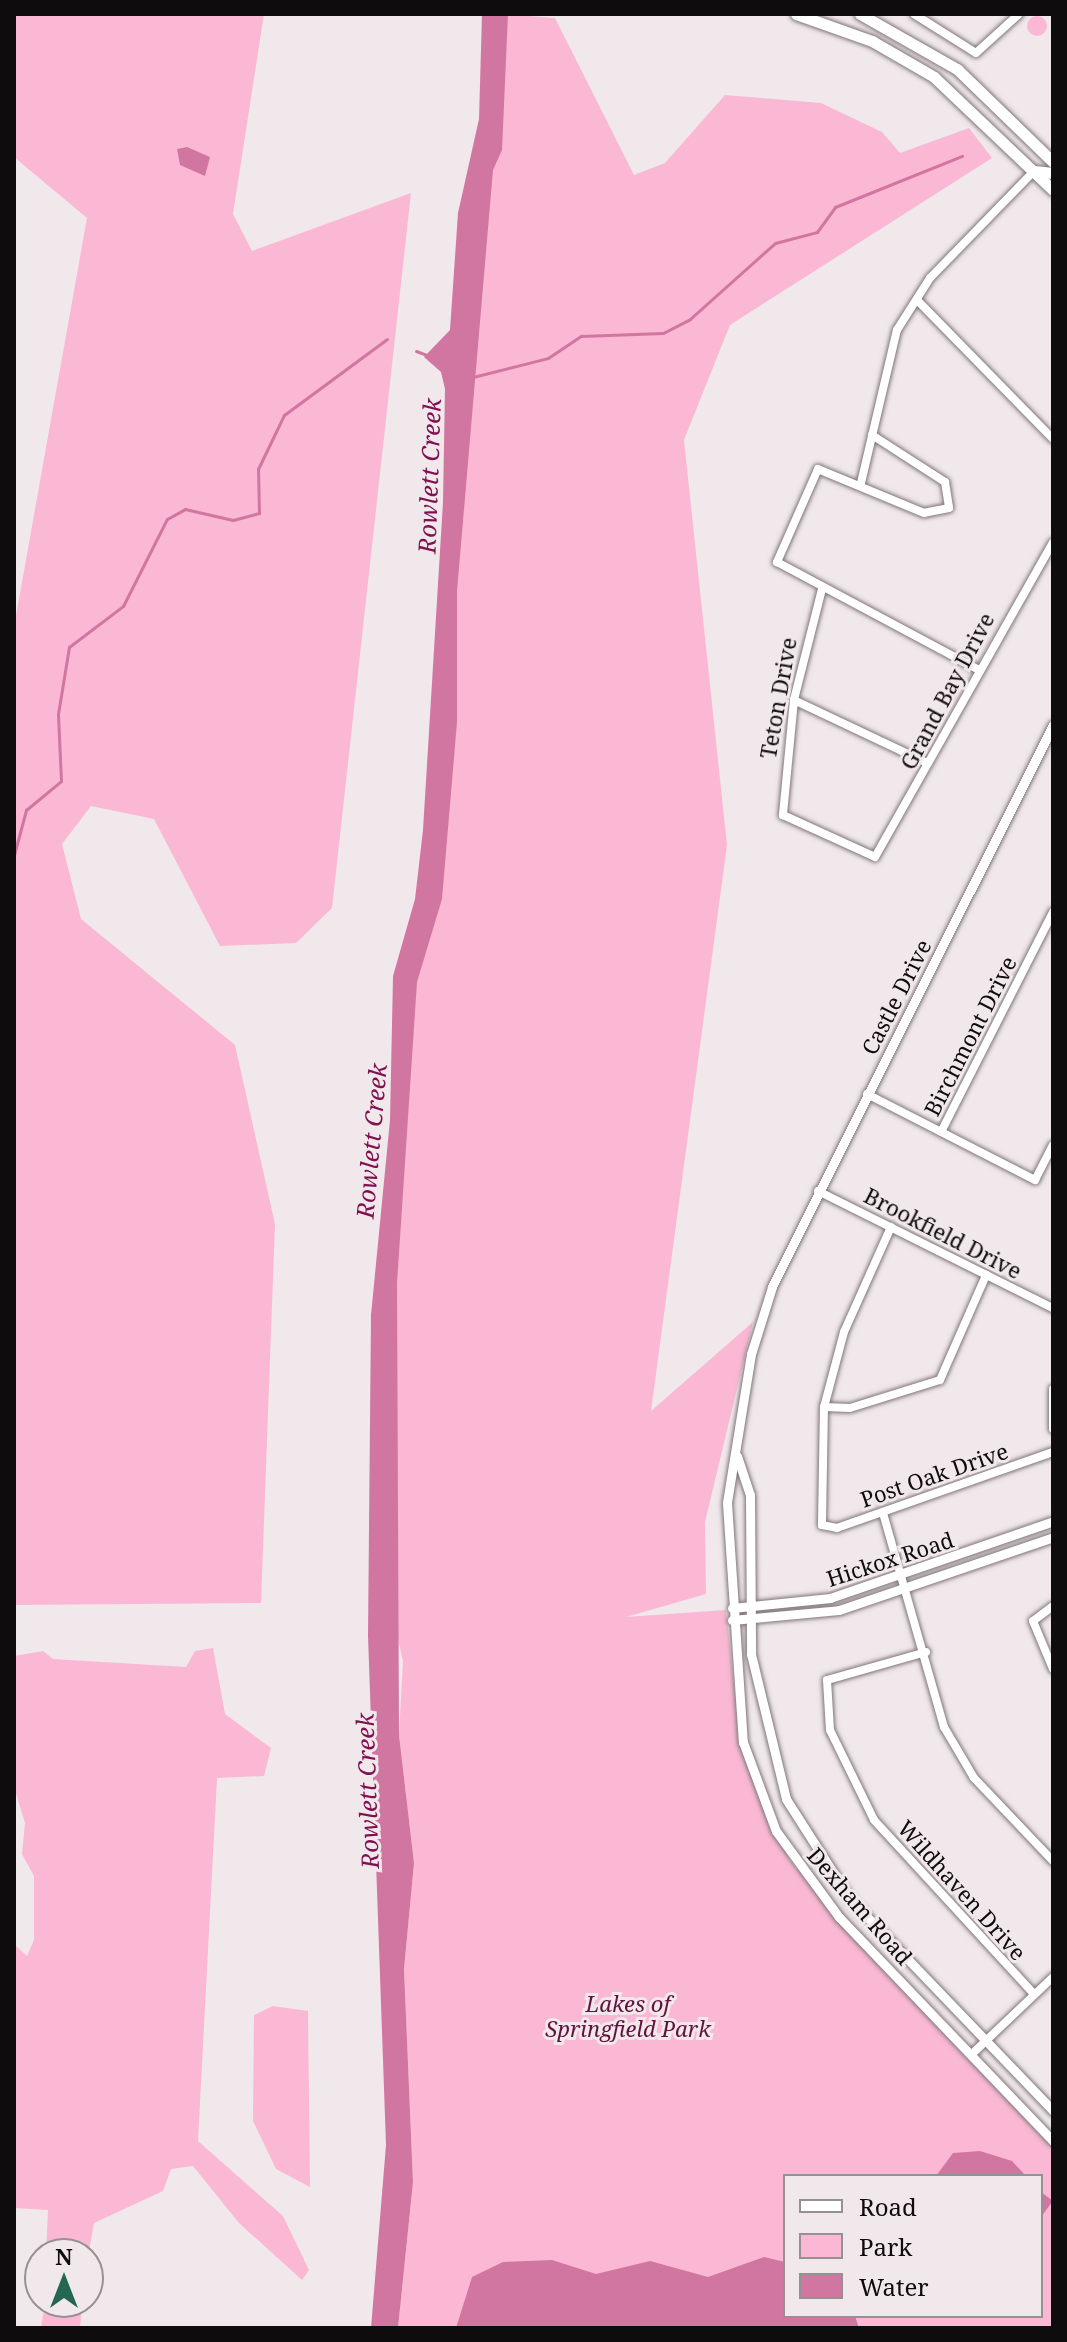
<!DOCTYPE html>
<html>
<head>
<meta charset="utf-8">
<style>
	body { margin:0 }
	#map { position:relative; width:1067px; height:2342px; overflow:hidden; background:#f1e8eb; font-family:"Noto Serif",serif }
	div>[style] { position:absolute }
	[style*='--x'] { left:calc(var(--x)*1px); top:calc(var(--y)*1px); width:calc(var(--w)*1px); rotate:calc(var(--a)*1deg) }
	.green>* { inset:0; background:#fab8d4 }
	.round { border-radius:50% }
	.water>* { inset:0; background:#d176a0; transform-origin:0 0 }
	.stream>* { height:3px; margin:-1.5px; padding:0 1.5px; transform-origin:1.5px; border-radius:1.5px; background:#d176a0 }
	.roads { filter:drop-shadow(0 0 2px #7f767a) drop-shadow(0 0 2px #7f767a) }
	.minor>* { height:8px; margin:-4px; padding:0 4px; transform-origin:4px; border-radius:4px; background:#fff }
	.tertiary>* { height:9px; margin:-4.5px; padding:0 4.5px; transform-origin:4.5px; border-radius:4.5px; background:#fff }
	.secondary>* { height:11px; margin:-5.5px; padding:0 5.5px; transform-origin:5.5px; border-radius:5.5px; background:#fff }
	span { translate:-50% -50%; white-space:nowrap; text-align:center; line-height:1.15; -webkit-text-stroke:6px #f1e8eb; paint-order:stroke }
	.street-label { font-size:22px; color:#0f0c0d }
	.park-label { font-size:22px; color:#63113f; font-style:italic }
	.water-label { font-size:24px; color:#801151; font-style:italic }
	.frame { position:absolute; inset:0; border:16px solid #0f0c0d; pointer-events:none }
	.legend { position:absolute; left:783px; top:2174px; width:260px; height:144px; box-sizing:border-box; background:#f1e8eb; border:2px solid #979092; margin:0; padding:10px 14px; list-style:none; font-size:24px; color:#0f0c0d }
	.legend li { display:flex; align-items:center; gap:16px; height:40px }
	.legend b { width:40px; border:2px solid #979092 }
	.north { position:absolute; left:24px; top:2238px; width:80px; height:80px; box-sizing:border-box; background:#f1e8eb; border:2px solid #979092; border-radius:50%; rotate:0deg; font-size:22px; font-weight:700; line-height:32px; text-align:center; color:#0f0c0d }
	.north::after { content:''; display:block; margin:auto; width:28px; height:36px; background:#246553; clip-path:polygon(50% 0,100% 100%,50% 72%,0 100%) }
</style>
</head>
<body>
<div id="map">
	<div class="green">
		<i style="clip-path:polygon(14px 14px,264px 14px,233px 214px,252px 251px,411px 193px,332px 908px,296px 943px,220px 946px,154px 819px,91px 806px,62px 844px,81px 919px,235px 1045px,275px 1224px,261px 1603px,14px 1605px,14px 627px,87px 218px,14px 157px)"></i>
		<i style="clip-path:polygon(evenodd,500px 14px,555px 18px,634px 175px,665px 163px,725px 95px,821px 103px,882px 132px,900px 153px,969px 128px,992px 158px,730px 325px,684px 440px,727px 845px,651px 1411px,753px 1322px,705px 1522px,706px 1594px,626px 1617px,726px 1610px,740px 1742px,789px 1859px,848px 1933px,1053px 2148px,1053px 2328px,398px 2328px,413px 2182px,404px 1969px,414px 1863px,399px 1735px,403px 1661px,396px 1630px,386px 1180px,429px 883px,440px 628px,500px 14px,785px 2176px,1041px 2176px,1041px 2316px,785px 2316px,785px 2176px)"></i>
		<i class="round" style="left:1027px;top:16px;width:20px;height:20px"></i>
		<i style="clip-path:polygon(213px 1648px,225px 1714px,271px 1748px,264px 1776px,217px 1778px,198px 2141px,283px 2216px,309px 2270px,302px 2280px,239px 2223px,193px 2166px,171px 2169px,163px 2191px,94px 2223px,88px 2257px,46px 2254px,48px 2210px,14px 2208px,14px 1944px,27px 1956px,34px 1940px,34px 1876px,22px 1854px,25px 1823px,14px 1787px,14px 1656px,43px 1651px,53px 1659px,186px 1667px,195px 1651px)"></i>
		<i style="clip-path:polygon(273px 2006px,308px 2011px,310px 2187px,276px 2169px,253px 2121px,254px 2015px)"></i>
		<i style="clip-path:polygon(45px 2302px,82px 2302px,80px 2328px,41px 2328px)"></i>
	</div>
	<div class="water">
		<i style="clip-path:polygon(482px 14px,508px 14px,502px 150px,493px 170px,457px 591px,457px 722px,442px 899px,417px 982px,397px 1283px,399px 1735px,414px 1863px,404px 1969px,413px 2182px,398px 2328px,371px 2328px,386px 2145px,368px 1636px,371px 1315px,390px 1120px,393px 976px,415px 899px,423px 830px,443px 502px,445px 389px,441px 372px,424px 357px,450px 330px,458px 213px,479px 119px)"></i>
		<i style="clip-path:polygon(187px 147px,210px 157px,205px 176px,180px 165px,177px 149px)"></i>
		<i style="clip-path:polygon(980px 2151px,1012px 2161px,1026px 2176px,936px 2176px,953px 2153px)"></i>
		<i style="left:1041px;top:2192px;width:15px;height:117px;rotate:37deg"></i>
		<i style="clip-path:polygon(764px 2257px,785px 2262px,785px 2316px,855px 2316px,859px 2328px,456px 2328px,472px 2277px,503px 2262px,552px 2260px,596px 2274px,650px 2261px,708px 2277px)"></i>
	</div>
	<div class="stream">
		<i style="--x:416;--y:351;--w:12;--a:20"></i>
		<i style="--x:473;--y:377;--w:77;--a:-14.2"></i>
		<i style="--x:548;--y:358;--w:40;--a:-34"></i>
		<i style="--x:581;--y:336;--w:82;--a:-2.1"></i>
		<i style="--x:663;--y:333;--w:30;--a:-27"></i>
		<i style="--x:690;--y:319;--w:114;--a:-41.8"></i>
		<i style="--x:775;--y:243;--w:43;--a:-14.7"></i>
		<i style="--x:817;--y:232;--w:31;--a:-54"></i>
		<i style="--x:835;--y:207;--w:137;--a:-21.9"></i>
		<i style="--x:14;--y:855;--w:47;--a:-75.1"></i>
		<i style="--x:26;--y:810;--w:45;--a:-39.6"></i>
		<i style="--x:61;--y:781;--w:67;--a:-92.6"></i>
		<i style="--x:58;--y:714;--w:68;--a:-80.7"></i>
		<i style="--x:69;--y:647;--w:68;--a:-37.2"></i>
		<i style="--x:123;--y:606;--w:97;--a:-63.2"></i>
		<i style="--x:167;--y:519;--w:21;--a:-29"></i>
		<i style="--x:185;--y:509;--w:49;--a:12.9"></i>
		<i style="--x:233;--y:520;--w:27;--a:-15"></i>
		<i style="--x:259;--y:513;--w:44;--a:-91.3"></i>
		<i style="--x:258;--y:469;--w:60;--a:-64.3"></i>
		<i style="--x:284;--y:415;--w:128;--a:-36.4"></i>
	</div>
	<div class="roads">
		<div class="minor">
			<i style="--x:914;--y:14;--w:73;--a:32.2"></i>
			<i style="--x:976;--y:53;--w:58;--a:-42.2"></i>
			<i style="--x:917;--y:300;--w:194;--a:45.6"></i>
			<i style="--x:872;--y:435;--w:87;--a:32.8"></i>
			<i style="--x:945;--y:482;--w:26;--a:81"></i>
			<i style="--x:949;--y:508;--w:25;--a:169"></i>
			<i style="--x:924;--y:513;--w:115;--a:-157.5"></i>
			<i style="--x:818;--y:469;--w:102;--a:113.8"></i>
			<i style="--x:777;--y:562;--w:227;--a:28.1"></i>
			<i style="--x:861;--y:483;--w:157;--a:-76.8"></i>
			<i style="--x:897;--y:330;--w:62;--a:-57.6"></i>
			<i style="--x:930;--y:278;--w:149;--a:-45.8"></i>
			<i style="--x:822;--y:589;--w:114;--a:104.2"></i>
			<i style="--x:794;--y:700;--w:116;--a:95.5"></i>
			<i style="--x:783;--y:815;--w:101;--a:24.5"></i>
			<i style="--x:875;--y:857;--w:361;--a:-60.5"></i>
			<i style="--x:794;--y:700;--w:147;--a:25.3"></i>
			<i style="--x:867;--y:1094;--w:189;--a:27.1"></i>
			<i style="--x:1035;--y:1180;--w:39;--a:-63"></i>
			<i style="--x:941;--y:1132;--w:247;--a:-63"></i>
			<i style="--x:818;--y:1191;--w:263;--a:26.5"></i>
			<i style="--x:891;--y:1227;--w:115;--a:114.1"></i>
			<i style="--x:844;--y:1332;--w:78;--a:104.9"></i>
			<i style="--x:824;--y:1407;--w:118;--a:91"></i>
			<i style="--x:822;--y:1525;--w:15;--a:11"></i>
			<i style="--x:837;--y:1528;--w:229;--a:-19.4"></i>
			<i style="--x:1053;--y:1389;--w:40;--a:90"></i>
			<i style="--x:824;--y:1407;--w:26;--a:2"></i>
			<i style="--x:850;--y:1408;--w:94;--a:-17.3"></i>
			<i style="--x:940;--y:1380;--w:115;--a:-66.3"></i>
			<i style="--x:883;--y:1513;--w:223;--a:74.1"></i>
			<i style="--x:944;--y:1727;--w:59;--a:59.5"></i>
			<i style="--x:974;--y:1778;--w:115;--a:46.4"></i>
			<i style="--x:1053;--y:1606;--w:25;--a:143"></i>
			<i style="--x:1033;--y:1621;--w:52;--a:67.4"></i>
			<i style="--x:926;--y:1652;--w:103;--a:164.2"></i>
			<i style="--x:827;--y:1680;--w:50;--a:86.6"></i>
			<i style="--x:830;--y:1730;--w:100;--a:63.9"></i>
			<i style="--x:874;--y:1820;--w:236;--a:47.4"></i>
			<i style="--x:972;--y:2054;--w:112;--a:-43.5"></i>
		</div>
		<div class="tertiary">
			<i style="--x:1053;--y:725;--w:628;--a:116.57"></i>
			<i style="--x:772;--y:1287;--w:70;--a:107.4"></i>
			<i style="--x:751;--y:1354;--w:151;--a:99.2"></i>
			<i style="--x:727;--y:1503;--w:240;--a:86.2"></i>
			<i style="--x:743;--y:1742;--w:95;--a:69.7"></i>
			<i style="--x:776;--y:1831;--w:107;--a:53.8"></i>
			<i style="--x:839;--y:1917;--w:310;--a:46.3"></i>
			<i style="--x:737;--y:1456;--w:41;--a:71.6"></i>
			<i style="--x:750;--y:1495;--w:159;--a:89.6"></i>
			<i style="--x:751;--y:1654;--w:149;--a:76.4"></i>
			<i style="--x:786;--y:1799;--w:119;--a:57.4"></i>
			<i style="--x:850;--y:1899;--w:294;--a:46.2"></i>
			<i style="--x:732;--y:1608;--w:99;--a:-5.8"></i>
			<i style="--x:830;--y:1598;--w:236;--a:-19"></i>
			<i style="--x:732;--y:1620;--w:107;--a:-5.3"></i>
			<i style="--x:839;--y:1610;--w:226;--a:-18.8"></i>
		</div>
		<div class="secondary">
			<i style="--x:796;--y:14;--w:81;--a:19.6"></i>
			<i style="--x:872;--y:41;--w:72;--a:30.1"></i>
			<i style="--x:934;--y:77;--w:164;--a:43.5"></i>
			<i style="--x:860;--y:14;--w:112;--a:29.6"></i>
			<i style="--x:957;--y:69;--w:134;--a:44.1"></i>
			<i style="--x:1034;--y:171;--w:19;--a:6"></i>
		</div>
	</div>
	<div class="street-label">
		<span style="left:947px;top:691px;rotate:-62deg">Grand Bay Drive</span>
		<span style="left:778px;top:698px;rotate:-80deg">Teton Drive</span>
		<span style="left:896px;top:997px;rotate:-63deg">Castle Drive</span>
		<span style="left:970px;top:1036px;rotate:-63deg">Birchmont Drive</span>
		<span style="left:943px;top:1233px;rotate:27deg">Brookfield Drive</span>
		<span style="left:934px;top:1475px;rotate:-19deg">Post Oak Drive</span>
		<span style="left:890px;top:1559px;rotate:-18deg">Hickox Road</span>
		<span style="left:962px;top:1890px;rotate:48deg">Wildhaven Drive</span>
		<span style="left:860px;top:1906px;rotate:49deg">Dexham Road</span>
	</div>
	<div class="park-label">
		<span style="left:628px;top:2016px">Lakes of<br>Springfield Park</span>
	</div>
	<div class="water-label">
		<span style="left:429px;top:476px;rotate:-88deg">Rowlett Creek</span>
		<span style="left:371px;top:1141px;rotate:-85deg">Rowlett Creek</span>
		<span style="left:367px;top:1791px;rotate:-92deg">Rowlett Creek</span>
	</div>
	<div class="frame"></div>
	<ul class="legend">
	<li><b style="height:10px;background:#fff"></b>Road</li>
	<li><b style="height:22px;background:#fab8d4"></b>Park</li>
	<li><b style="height:22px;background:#d176a0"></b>Water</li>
	</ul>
	<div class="north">N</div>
</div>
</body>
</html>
